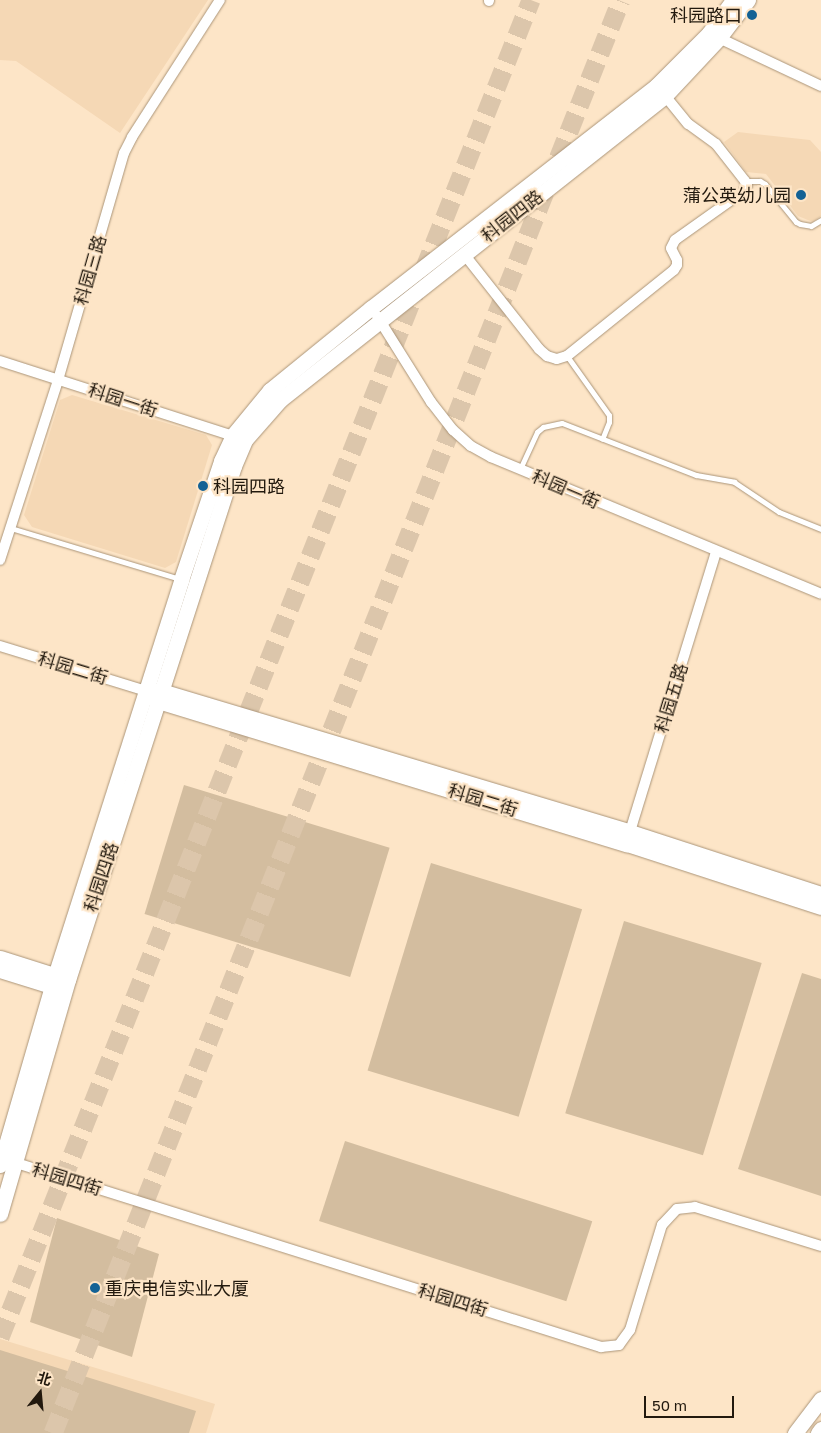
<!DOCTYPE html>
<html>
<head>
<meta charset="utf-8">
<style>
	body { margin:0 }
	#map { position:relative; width:821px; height:1433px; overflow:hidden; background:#fde5c7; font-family:"Golos Text","Noto Sans SC",sans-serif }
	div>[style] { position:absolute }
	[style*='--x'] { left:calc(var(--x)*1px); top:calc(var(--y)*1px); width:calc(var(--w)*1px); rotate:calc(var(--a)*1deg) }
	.built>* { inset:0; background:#f5d8b5 }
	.building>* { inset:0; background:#d3bd9f; transform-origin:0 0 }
	.highway-tunnel>* { height:19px; margin-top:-9.5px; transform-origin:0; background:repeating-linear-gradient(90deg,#dcc6ab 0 19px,transparent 0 28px) }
	.roads { filter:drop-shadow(0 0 1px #ab9579) drop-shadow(0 0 1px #ab9579) }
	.lane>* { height:5px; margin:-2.5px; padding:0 2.5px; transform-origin:2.5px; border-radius:2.5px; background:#fff }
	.street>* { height:10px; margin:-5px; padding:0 5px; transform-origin:5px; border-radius:5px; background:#fff }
	.secondary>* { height:15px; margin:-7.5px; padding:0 7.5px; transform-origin:7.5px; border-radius:7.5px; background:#fff }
	.dots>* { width:14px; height:14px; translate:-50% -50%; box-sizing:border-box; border:2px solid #fde5c7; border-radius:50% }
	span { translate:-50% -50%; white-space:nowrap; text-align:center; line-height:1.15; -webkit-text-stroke:4.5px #fde5c7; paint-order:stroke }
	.poi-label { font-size:18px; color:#22190e }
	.right { translate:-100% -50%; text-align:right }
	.left { translate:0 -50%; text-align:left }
	.street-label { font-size:18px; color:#22190e }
	.north { position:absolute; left:15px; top:1368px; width:50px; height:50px; -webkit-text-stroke:4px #fde5c7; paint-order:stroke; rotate:17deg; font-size:14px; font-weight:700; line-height:20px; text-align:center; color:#22190e }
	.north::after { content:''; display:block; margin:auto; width:18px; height:22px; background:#22190e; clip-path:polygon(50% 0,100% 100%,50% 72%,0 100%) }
	.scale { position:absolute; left:644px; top:1396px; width:90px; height:22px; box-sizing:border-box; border:2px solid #22190e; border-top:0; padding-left:6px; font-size:15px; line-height:18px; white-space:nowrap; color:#22190e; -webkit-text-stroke:4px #fde5c7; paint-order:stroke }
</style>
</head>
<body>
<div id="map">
	<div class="built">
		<i style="clip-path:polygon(0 0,208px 0,120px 133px,16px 61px,0 60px)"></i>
		<i style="clip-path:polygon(738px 132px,810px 140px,821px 152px,821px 216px,813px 222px,798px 216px,766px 174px,746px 172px,724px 142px)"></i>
		<i style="clip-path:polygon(72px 395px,206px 435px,212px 445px,176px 562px,165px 568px,32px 527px,24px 515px,60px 400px)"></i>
		<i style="clip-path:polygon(0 1339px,215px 1404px,206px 1433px,0 1433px)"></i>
	</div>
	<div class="building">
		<i style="left:184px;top:785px;width:215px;height:135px;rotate:17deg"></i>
		<i style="left:431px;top:863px;width:158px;height:217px;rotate:17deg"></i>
		<i style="left:624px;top:921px;width:144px;height:201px;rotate:17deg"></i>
		<i style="clip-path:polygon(802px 973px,821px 979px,821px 1196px,738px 1169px)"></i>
		<i style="left:345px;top:1141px;width:260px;height:84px;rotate:18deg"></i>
		<i style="clip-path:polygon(57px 1218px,159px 1254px,132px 1357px,30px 1322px)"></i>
		<i style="clip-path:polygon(0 1350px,196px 1411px,189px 1433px,0 1433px)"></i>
	</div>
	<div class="highway-tunnel">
		<i style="--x:0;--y:1337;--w:1439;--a:-68.34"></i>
		<i style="--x:53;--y:1433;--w:1541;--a:-68.38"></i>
	</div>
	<div class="roads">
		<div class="lane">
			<i style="--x:745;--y:181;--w:15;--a:0"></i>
			<i style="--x:760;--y:181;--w:6;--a:31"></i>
			<i style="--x:765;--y:184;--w:49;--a:50.8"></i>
			<i style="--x:796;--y:222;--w:4;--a:27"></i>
			<i style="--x:800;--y:224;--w:11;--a:10"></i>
			<i style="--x:811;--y:226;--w:12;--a:-31"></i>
			<i style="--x:567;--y:356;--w:72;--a:54.6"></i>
			<i style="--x:609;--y:415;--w:7;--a:90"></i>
			<i style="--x:609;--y:422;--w:18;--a:112"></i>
			<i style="--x:520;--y:469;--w:41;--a:-65.3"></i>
			<i style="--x:537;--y:432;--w:8;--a:-40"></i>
			<i style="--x:543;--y:427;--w:19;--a:-12"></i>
			<i style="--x:562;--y:423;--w:144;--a:21.2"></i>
			<i style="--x:696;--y:475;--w:39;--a:10"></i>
			<i style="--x:734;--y:482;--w:54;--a:33.7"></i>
			<i style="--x:779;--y:512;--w:45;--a:22"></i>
			<i style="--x:11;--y:528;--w:177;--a:16.8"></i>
		</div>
		<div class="street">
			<i style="--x:489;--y:1;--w:1;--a:-90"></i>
			<i style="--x:719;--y:38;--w:113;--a:25.2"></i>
			<i style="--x:464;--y:254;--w:121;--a:51.7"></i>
			<i style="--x:539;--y:349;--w:11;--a:41"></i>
			<i style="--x:547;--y:356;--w:10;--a:17"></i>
			<i style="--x:557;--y:359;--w:10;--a:-17"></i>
			<i style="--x:567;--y:356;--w:137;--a:-38.8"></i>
			<i style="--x:674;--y:270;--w:6;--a:-59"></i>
			<i style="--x:677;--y:265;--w:5;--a:-90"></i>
			<i style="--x:677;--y:260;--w:13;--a:-117"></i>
			<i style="--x:671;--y:248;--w:9;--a:-63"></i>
			<i style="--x:675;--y:240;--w:85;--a:-35.4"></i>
			<i style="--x:744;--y:191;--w:6;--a:-59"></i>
			<i style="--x:747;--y:186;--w:5;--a:-112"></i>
			<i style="--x:745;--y:181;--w:47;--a:-128.1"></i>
			<i style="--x:716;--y:144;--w:34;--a:-144"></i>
			<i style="--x:688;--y:124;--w:41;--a:-129.1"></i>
			<i style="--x:377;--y:316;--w:102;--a:57.9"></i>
			<i style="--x:431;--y:402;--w:36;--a:52"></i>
			<i style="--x:453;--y:430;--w:24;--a:42"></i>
			<i style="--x:471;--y:446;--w:23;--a:29"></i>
			<i style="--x:491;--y:457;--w:357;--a:22.5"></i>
			<i style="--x:0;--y:361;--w:249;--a:17.8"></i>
			<i style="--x:0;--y:560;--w:189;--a:-72.1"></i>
			<i style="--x:58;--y:380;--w:236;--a:-73.8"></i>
			<i style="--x:124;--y:153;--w:18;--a:-63"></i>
			<i style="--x:132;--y:137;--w:163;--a:-57.3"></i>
			<i style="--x:0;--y:646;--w:153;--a:17.1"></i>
			<i style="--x:628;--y:838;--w:299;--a:-72.9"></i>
			<i style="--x:10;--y:1161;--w:620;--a:17.47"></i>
			<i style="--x:601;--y:1347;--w:18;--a:-6"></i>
			<i style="--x:619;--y:1345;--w:19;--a:-54"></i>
			<i style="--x:630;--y:1330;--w:110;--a:-73.1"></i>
			<i style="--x:662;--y:1225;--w:22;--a:-47"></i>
			<i style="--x:677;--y:1209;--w:18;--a:-6"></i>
			<i style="--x:695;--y:1207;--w:132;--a:17.2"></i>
		</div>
		<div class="secondary">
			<i style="--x:152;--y:691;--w:9;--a:0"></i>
			<i style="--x:161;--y:691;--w:490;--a:16.7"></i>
			<i style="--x:630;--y:832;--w:201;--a:18"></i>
			<i style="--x:151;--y:695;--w:9;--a:41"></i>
			<i style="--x:158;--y:701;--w:490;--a:17"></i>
			<i style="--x:627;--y:844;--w:204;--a:18"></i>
			<i style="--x:0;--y:958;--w:67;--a:17.4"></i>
			<i style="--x:0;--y:970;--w:64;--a:17.3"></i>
			<i style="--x:0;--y:1165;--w:197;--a:-73.8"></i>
			<i style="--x:55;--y:976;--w:416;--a:-72.3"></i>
			<i style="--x:181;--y:580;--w:126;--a:-71.4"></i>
			<i style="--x:221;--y:461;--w:29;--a:-65"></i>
			<i style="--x:233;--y:435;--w:58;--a:-50.6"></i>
			<i style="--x:270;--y:390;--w:130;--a:-39.1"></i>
			<i style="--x:371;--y:308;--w:361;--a:-37.9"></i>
			<i style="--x:656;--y:86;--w:75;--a:-45"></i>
			<i style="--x:709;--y:33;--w:41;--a:-54"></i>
			<i style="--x:0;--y:1214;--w:244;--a:-73.8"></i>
			<i style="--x:68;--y:980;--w:540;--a:-72.1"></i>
			<i style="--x:234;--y:466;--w:28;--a:-67"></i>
			<i style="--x:245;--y:440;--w:53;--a:-48.8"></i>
			<i style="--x:280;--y:400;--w:489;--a:-38.3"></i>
			<i style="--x:664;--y:97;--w:81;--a:-47"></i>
			<i style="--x:719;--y:38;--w:48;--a:-52.7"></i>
			<i style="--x:795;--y:1433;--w:43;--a:-52.6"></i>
			<i style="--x:818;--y:1433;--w:5;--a:-53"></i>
		</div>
	</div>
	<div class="dots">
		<i style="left:752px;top:15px;background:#146295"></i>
		<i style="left:801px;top:195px;background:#146295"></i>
		<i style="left:203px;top:486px;background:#146295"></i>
		<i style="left:95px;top:1288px;background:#146295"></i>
	</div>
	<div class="poi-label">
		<span class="right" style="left:742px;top:15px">科园路口</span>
		<span class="right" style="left:791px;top:195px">蒲公英幼儿园</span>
		<span class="left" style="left:213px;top:486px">科园四路</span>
		<span class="left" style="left:105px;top:1288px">重庆电信实业大厦</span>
	</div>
	<div class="street-label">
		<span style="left:512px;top:216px;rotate:-38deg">科园四路</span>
		<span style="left:90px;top:270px;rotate:-74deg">科园三路</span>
		<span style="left:123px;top:400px;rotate:18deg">科园一街</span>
		<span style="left:566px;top:489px;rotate:23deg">科园一街</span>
		<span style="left:73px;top:668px;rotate:17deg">科园二街</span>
		<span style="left:671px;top:698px;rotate:-73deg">科园五路</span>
		<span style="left:483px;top:800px;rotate:17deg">科园二街</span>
		<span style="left:101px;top:877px;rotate:-72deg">科园四路</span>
		<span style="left:67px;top:1179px;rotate:17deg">科园四街</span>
		<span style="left:453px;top:1300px;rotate:17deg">科园四街</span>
	</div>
	<div class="north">北</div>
	<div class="scale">50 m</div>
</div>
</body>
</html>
